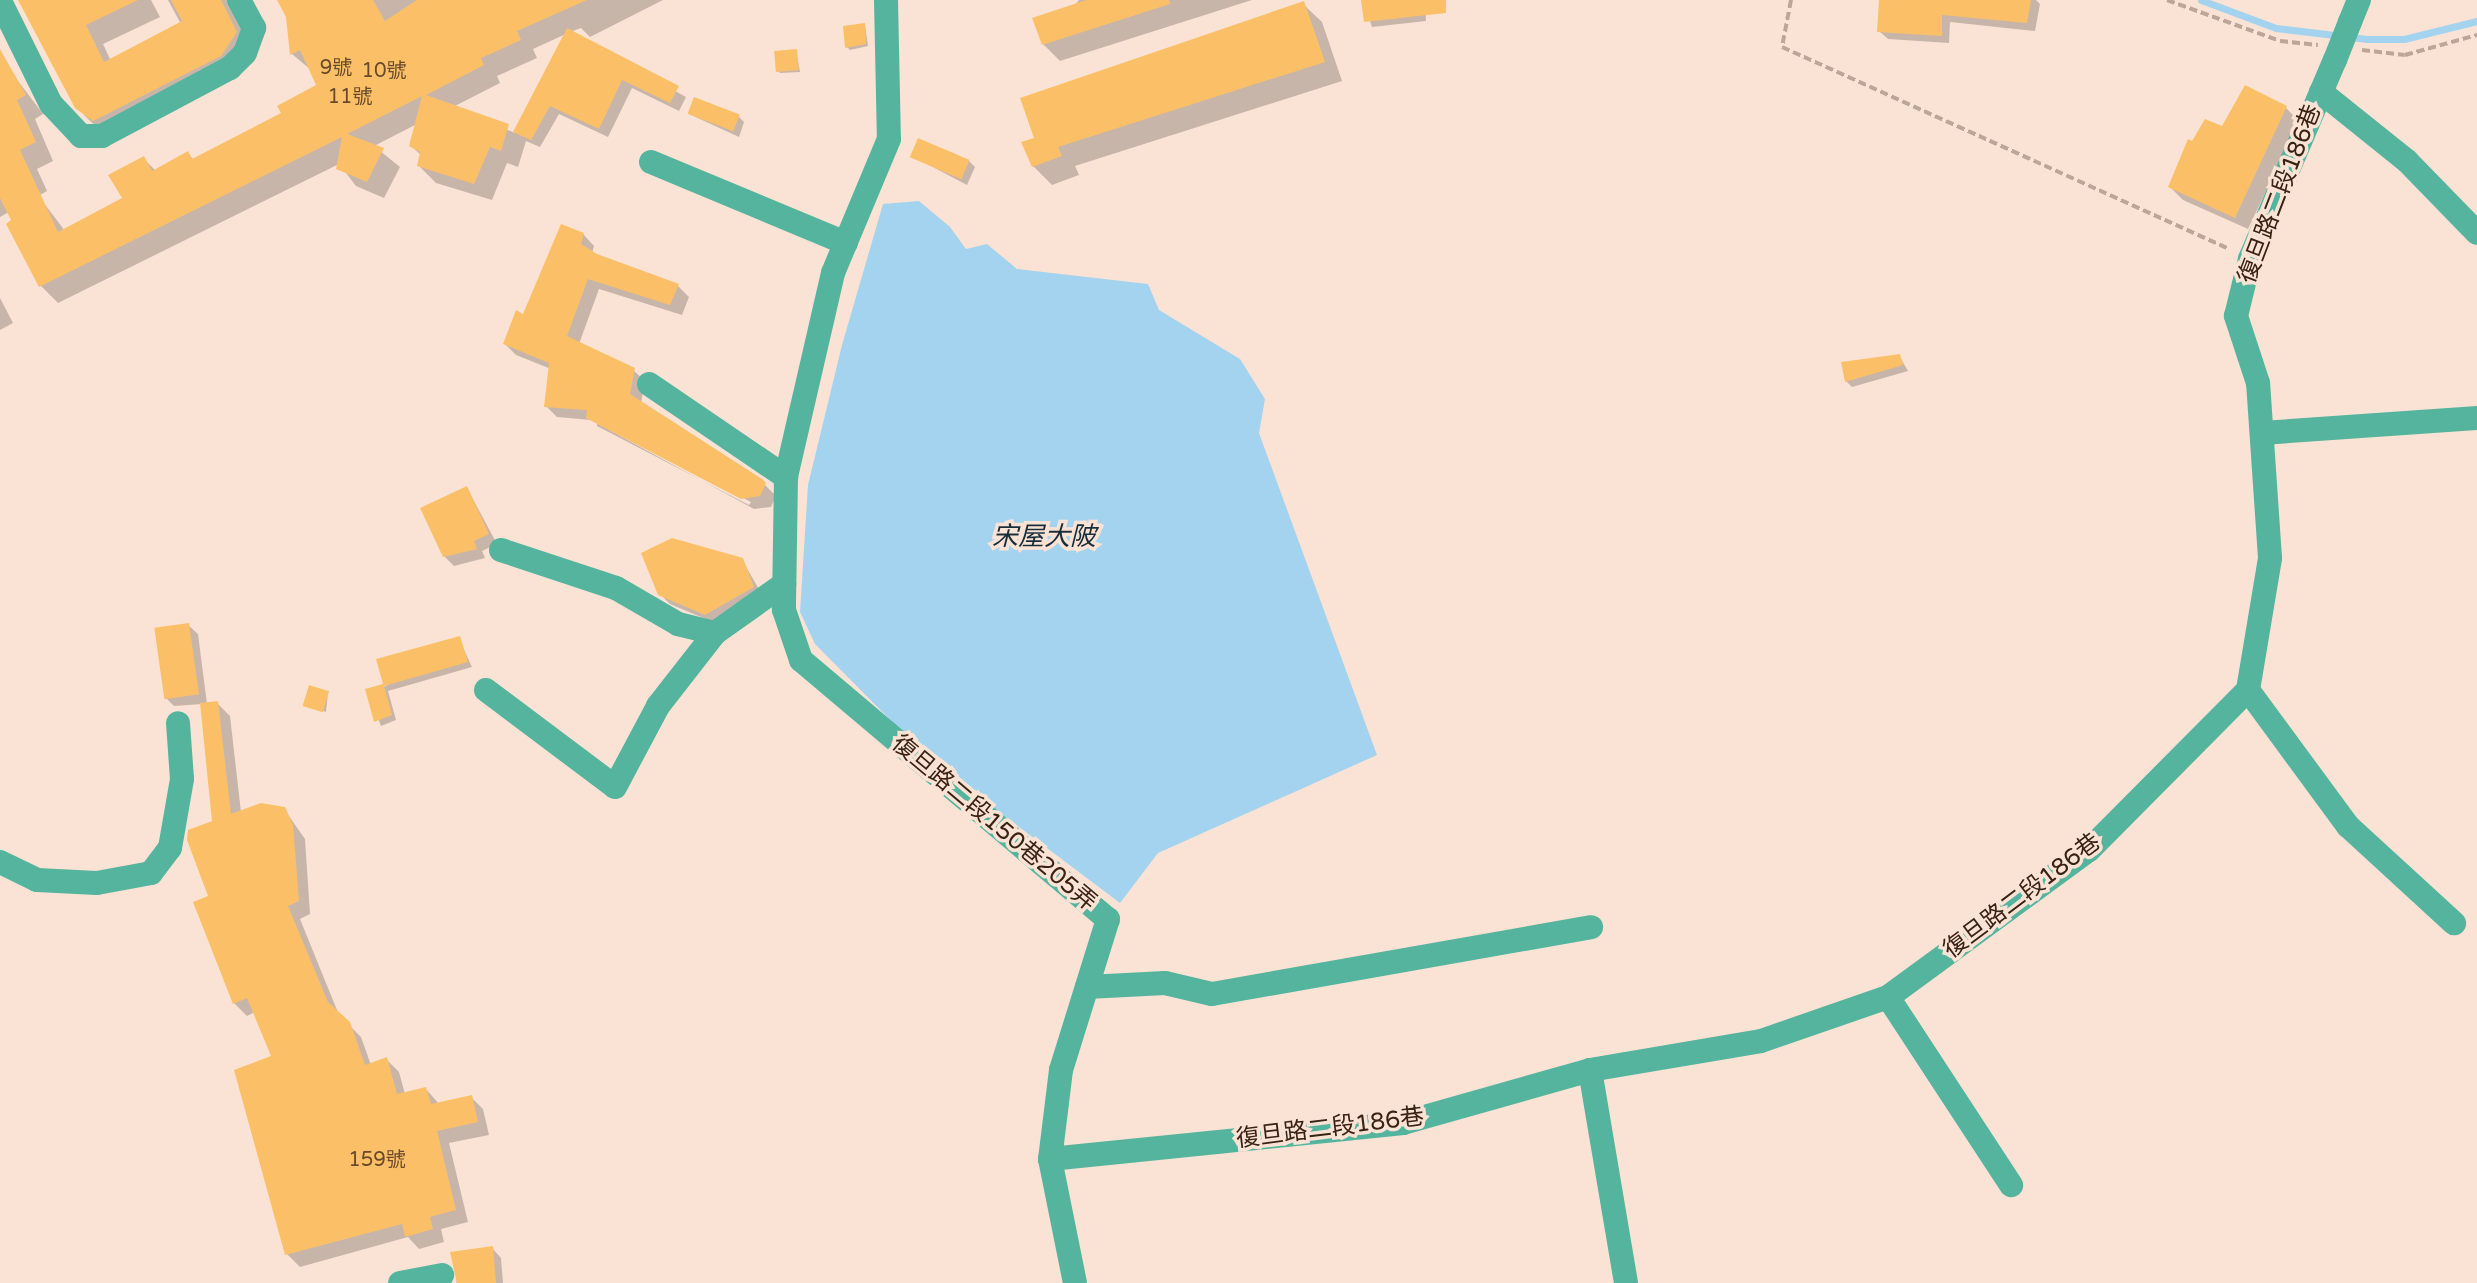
<!DOCTYPE html>
<html>
<head>
<meta charset="utf-8">
<style>
	body { margin:0 }
	#map { position:relative; width:2477px; height:1283px; overflow:hidden; background:#fae3d4; font-family:"Varela Round","Noto Sans TC",sans-serif }
	div>[style] { position:absolute }
	[style*='--x'] { left:calc(var(--x)*1px); top:calc(var(--y)*1px); width:calc(var(--w)*1px); rotate:calc(var(--a)*1deg) }
	.water>* { inset:0; background:#a4d3ef }
	.shadow>* { inset:0; background:#0003 }
	.stream>* { height:7px; margin:-3.5px; padding:0 3.5px; transform-origin:3.5px; border-radius:3.5px; background:#a4d3ef }
	.building>* { inset:0; background:#fbc067; transform-origin:0 0 }
	.path>* { height:4px; margin-top:-2px; transform-origin:0; background:repeating-linear-gradient(90deg,#bca697 0 8px,transparent 0 12px) }
	.minor>* { height:24px; margin:-12px; padding:0 12px; transform-origin:12px; border-radius:12px; background:#54b49e }
	.minor-bridge>* { height:24px; margin:-12px; padding:0 12px; transform-origin:12px; border-radius:12px; background:#54b49e }
	span { translate:-50% -50%; white-space:nowrap; text-align:center; line-height:1.15; -webkit-text-stroke:7px #fae3d4; paint-order:stroke }
	.number-label { font-size:20px; color:#694a2a }
	.number-label span { -webkit-text-stroke-width:0 }
	.street-label { font-size:24px; color:#382315 }
	.water-label { font-size:26px; color:#182e3b; font-style:italic }
</style>
</head>
<body>
<div id="map">
	<div class="water">
		<i style="clip-path:polygon(919px 201px,950px 227px,966px 249px,987px 244px,1017px 269px,1148px 284px,1159px 310px,1240px 359px,1265px 399px,1259px 433px,1377px 755px,1158px 853px,1120px 903px,930px 760px,815px 644px,800px 612px,808px 485px,842px 345px,883px 204px)"></i>
	</div>
	<div class="shadow">
		<i style="clip-path:polygon(21px 0,151px 0,160px 17px,103px 44px,111px 61px,181px 24px,168px 0,228px 0,252px 46px,104px 134px,84px 115px)"></i>
		<i style="clip-path:polygon(evenodd,279px 0,663px 0,590px 37px,581px 28px,570px 32px,686px 97px,679px 111px,632px 88px,608px 137px,559px 114px,540px 147px,526px 141px,518px 167px,507px 163px,492px 200px,436px 183px,419px 166px,421px 155px,411px 146px,417px 124px,374px 146px,400px 167px,384px 198px,356px 186px,339px 164px,58px 303px,41px 286px,40px 198px,65px 231px,124px 199px,144px 159px,156px 171px,188px 154px,194px 160px,283px 114px,318px 86px,311px 70px,292px 54px,288px 16px,279px 0,566px 34px,515px 133px,453px 107px,500px 83px,497px 76px,537px 58px,533px 49px,566px 34px)"></i>
		<i style="clip-path:polygon(1079px 0,1252px 0,1060px 61px,1043px 44px)"></i>
		<i style="clip-path:polygon(1363px 0,1425px 0,1426px 21px,1372px 27px)"></i>
		<i style="clip-path:polygon(1881px 0,2036px 0,2040px 4px,2035px 31px,1950px 22px,1949px 43px,1888px 39px,1879px 31px)"></i>
		<i style="clip-path:polygon(1303px 4px,1322px 22px,1342px 81px,1075px 166px,1079px 175px,1052px 185px,1033px 166px,1037px 139px)"></i>
		<i style="clip-path:polygon(865px 25px,868px 46px,850px 50px,847px 47px)"></i>
		<i style="clip-path:polygon(796px 51px,800px 72px,780px 73px,778px 71px)"></i>
		<i style="clip-path:polygon(12px 73px,43px 114px,35px 119px,53px 161px,37px 169px,47px 191px,0 217px,0 79px)"></i>
		<i style="clip-path:polygon(2286px 108px,2299px 121px,2248px 229px,2183px 200px,2170px 187px,2223px 128px)"></i>
		<i style="clip-path:polygon(689px 114px,738px 116px,744px 122px,739px 137px)"></i>
		<i style="clip-path:polygon(914px 157px,969px 161px,975px 167px,967px 185px)"></i>
		<i style="clip-path:polygon(evenodd,583px 234px,594px 246px,592px 253px,678px 286px,689px 297px,682px 315px,599px 289px,579px 344px,633px 370px,645px 381px,641px 404px,765px 485px,776px 496px,771px 507px,754px 509px,591px 420px,557px 417px,546px 406px,551px 369px,516px 355px,505px 344px,583px 234px,597px 422px,751px 502px,749px 505px,597px 426px,597px 422px)"></i>
		<i style="clip-path:polygon(0 298px,13px 323px,0 330px)"></i>
		<i style="clip-path:polygon(1900px 357px,1908px 371px,1852px 387px,1846px 381px)"></i>
		<i style="clip-path:polygon(467px 488px,497px 544px,482px 551px,485px 558px,454px 566px,444px 556px)"></i>
		<i style="clip-path:polygon(742px 560px,763px 596px,715px 623px,670px 604px,660px 594px)"></i>
		<i style="clip-path:polygon(188px 625px,198px 634px,207px 704px,217px 703px,230px 716px,241px 812px,284px 809px,305px 839px,310px 914px,300px 919px,339px 1015px,361px 1037px,371px 1065px,386px 1059px,399px 1072px,405px 1094px,426px 1089px,439px 1104px,471px 1097px,483px 1109px,489px 1135px,449px 1143px,468px 1222px,441px 1229px,444px 1242px,419px 1249px,408px 1237px,300px 1267px,287px 1254px,273px 1057px,255px 1012px,247px 1016px,234px 1003px,210px 897px,214px 822px,202px 704px,174px 706px,164px 696px)"></i>
		<i style="clip-path:polygon(459px 639px,472px 667px,388px 691px,396px 720px,381px 726px,368px 691px,386px 686px)"></i>
		<i style="clip-path:polygon(328px 692px,326px 712px,306px 705px)"></i>
		<i style="clip-path:polygon(492px 1248px,501px 1258px,503px 1283px,456px 1283px,459px 1273px)"></i>
	</div>
	<div class="stream">
		<i style="--x:2201;--y:0;--w:80;--a:20.5"></i>
		<i style="--x:2276;--y:28;--w:92;--a:6.9"></i>
		<i style="--x:2367;--y:39;--w:37;--a:0"></i>
		<i style="--x:2404;--y:39;--w:75;--a:-13.9"></i>
	</div>
	<div class="building">
		<i style="clip-path:polygon(18px 0,138px 0,86px 25px,104px 62px,182px 21px,171px 0,221px 0,237px 32px,221px 56px,93px 121px,75px 108px)"></i>
		<i style="clip-path:polygon(277px 0,373px 0,385px 21px,417px 0,587px 0,517px 31px,521px 40px,481px 58px,484px 65px,426px 95px,509px 124px,501px 151px,490px 147px,474px 184px,417px 166px,420px 152px,409px 146px,422px 96px,347px 134px,384px 148px,367px 182px,336px 169px,342px 137px,39px 287px,6px 224px,11px 220px,0 198px,0 49px,26px 95px,17px 100px,36px 142px,20px 150px,58px 232px,122px 198px,108px 175px,144px 156px,152px 171px,188px 151px,192px 159px,281px 113px,277px 106px,316px 85px,300px 50px,290px 55px,286px 17px)"></i>
		<i style="clip-path:polygon(1086px 0,1169px 0,1170px 4px,1042px 45px,1032px 18px)"></i>
		<i style="clip-path:polygon(1361px 0,1446px 0,1446px 13px,1364px 22px)"></i>
		<i style="clip-path:polygon(1879px 0,2031px 0,2027px 23px,1942px 15px,1942px 36px,1877px 32px)"></i>
		<i style="clip-path:polygon(1304px 1px,1325px 62px,1058px 147px,1062px 156px,1032px 167px,1021px 142px,1034px 138px,1020px 98px)"></i>
		<i style="clip-path:polygon(865px 23px,866px 44px,845px 48px,843px 26px)"></i>
		<i style="clip-path:polygon(567px 28px,679px 86px,670px 103px,622px 80px,599px 129px,550px 106px,531px 140px,513px 132px)"></i>
		<i style="left:797px;top:49px;width:21px;height:23px;rotate:85deg"></i>
		<i style="clip-path:polygon(2245px 85px,2287px 106px,2235px 218px,2168px 187px,2188px 139px,2192px 141px,2205px 119px,2222px 126px)"></i>
		<i style="left:694px;top:97px;width:49px;height:18px;rotate:21deg"></i>
		<i style="left:918px;top:138px;width:56px;height:21px;rotate:23deg"></i>
		<i style="clip-path:polygon(561px 224px,584px 233px,581px 244px,597px 254px,679px 284px,670px 305px,588px 279px,567px 336px,635px 368px,630px 394px,762px 479px,766px 483px,760px 496px,741px 499px,586px 418px,587px 410px,544px 407px,549px 363px,503px 344px,516px 310px,523px 314px)"></i>
		<i style="clip-path:polygon(1900px 354px,1903px 365px,1845px 382px,1841px 362px)"></i>
		<i style="clip-path:polygon(467px 486px,489px 534px,474px 541px,477px 549px,443px 557px,420px 508px)"></i>
		<i style="clip-path:polygon(672px 538px,743px 558px,754px 587px,705px 615px,658px 595px,641px 553px)"></i>
		<i style="left:189px;top:623px;width:72px;height:35px;rotate:82deg"></i>
		<i style="clip-path:polygon(460px 636px,468px 662px,384px 686px,392px 715px,374px 722px,365px 689px,383px 684px,376px 659px)"></i>
		<i style="left:309px;top:685px;width:21px;height:22px;rotate:17deg"></i>
		<i style="clip-path:polygon(218px 701px,231px 814px,261px 803px,285px 807px,293px 825px,299px 901px,288px 906px,328px 1002px,350px 1022px,365px 1065px,387px 1057px,397px 1094px,426px 1087px,431px 1104px,472px 1095px,478px 1122px,437px 1131px,456px 1210px,430px 1217px,433px 1229px,405px 1237px,402px 1224px,285px 1255px,234px 1070px,271px 1056px,247px 998px,233px 1004px,193px 902px,208px 896px,187px 840px,188px 830px,212px 821px,200px 703px)"></i>
		<i style="clip-path:polygon(493px 1246px,496px 1283px,457px 1283px,450px 1252px)"></i>
	</div>
	<div class="path">
		<i style="--x:1791;--y:0;--w:48;--a:100.8"></i>
		<i style="--x:1782;--y:47;--w:491;--a:24.3"></i>
		<i style="--x:2167;--y:0;--w:120;--a:19.9"></i>
		<i style="--x:2280;--y:41;--w:38;--a:6"></i>
		<i style="--x:2362;--y:50;--w:43;--a:6.6"></i>
		<i style="--x:2405;--y:55;--w:75;--a:-15.5"></i>
	</div>
	<div class="minor">
		<i style="--x:886;--y:0;--w:139;--a:88.8"></i>
		<i style="--x:889;--y:139;--w:145;--a:112.7"></i>
		<i style="--x:833;--y:273;--w:209;--a:103"></i>
		<i style="--x:786;--y:477;--w:133;--a:90.9"></i>
		<i style="--x:784;--y:610;--w:53;--a:71.2"></i>
		<i style="--x:801;--y:660;--w:402;--a:40.2"></i>
		<i style="--x:1108;--y:919;--w:158;--a:107.3"></i>
		<i style="--x:1061;--y:1070;--w:90;--a:97"></i>
		<i style="--x:1050;--y:1159;--w:126;--a:78.6"></i>
		<i style="--x:0;--y:1;--w:115;--a:63.7"></i>
		<i style="--x:51;--y:104;--w:44;--a:46.8"></i>
		<i style="--x:81;--y:136;--w:21;--a:0"></i>
		<i style="--x:102;--y:136;--w:145;--a:-28"></i>
		<i style="--x:230;--y:68;--w:21;--a:-45"></i>
		<i style="--x:245;--y:53;--w:27;--a:-70"></i>
		<i style="--x:254;--y:28;--w:32;--a:-118"></i>
		<i style="--x:2350;--y:22;--w:24;--a:-68"></i>
		<i style="--x:2321;--y:92;--w:110;--a:38.7"></i>
		<i style="--x:2407;--y:161;--w:100;--a:45.8"></i>
		<i style="--x:651;--y:162;--w:211;--a:22.6"></i>
		<i style="--x:649;--y:384;--w:166;--a:34.2"></i>
		<i style="--x:2262;--y:433;--w:216;--a:-4"></i>
		<i style="--x:501;--y:550;--w:121;--a:18.3"></i>
		<i style="--x:616;--y:588;--w:72;--a:30.1"></i>
		<i style="--x:678;--y:624;--w:38;--a:14"></i>
		<i style="--x:486;--y:690;--w:161;--a:36.9"></i>
		<i style="--x:615;--y:787;--w:92;--a:-62"></i>
		<i style="--x:658;--y:706;--w:93;--a:-52"></i>
		<i style="--x:715;--y:633;--w:85;--a:-35.4"></i>
		<i style="--x:2248;--y:690;--w:169;--a:53.7"></i>
		<i style="--x:2348;--y:826;--w:144;--a:42.5"></i>
		<i style="--x:0;--y:862;--w:41;--a:25.9"></i>
		<i style="--x:37;--y:880;--w:60;--a:2.9"></i>
		<i style="--x:97;--y:883;--w:55;--a:-10.5"></i>
		<i style="--x:151;--y:873;--w:31;--a:-53"></i>
		<i style="--x:170;--y:848;--w:70;--a:-80.1"></i>
		<i style="--x:182;--y:779;--w:56;--a:-94.1"></i>
		<i style="--x:1087;--y:987;--w:78;--a:-2.9"></i>
		<i style="--x:1165;--y:983;--w:48;--a:13.2"></i>
		<i style="--x:1212;--y:994;--w:385;--a:-10"></i>
		<i style="--x:1888;--y:997;--w:225;--a:56.8"></i>
		<i style="--x:1590;--y:1070;--w:216;--a:80.4"></i>
		<i style="--x:1050;--y:1159;--w:355;--a:-5.8"></i>
		<i style="--x:1403;--y:1123;--w:194;--a:-15.8"></i>
		<i style="--x:1590;--y:1070;--w:173;--a:-9.6"></i>
		<i style="--x:1761;--y:1041;--w:134;--a:-19.1"></i>
		<i style="--x:1888;--y:997;--w:249;--a:-36.2"></i>
		<i style="--x:2089;--y:850;--w:226;--a:-45.2"></i>
		<i style="--x:2248;--y:690;--w:134;--a:-80.5"></i>
		<i style="--x:2270;--y:558;--w:175;--a:-93.9"></i>
		<i style="--x:2258;--y:383;--w:71;--a:-108.2"></i>
		<i style="--x:2236;--y:316;--w:59;--a:-76.2"></i>
		<i style="--x:2250;--y:259;--w:216;--a:-66.9"></i>
		<i style="--x:400;--y:1283;--w:43;--a:-10.8"></i>
	</div>
	<div class="minor-bridge">
		<i style="--x:2335;--y:60;--w:41;--a:-68.5"></i>
	</div>
	<div class="number-label">
		<span style="left:336px;top:68px">9號</span>
		<span style="left:384px;top:71px">10號</span>
		<span style="left:350px;top:97px">11號</span>
		<span style="left:377px;top:1160px">159號</span>
	</div>
	<div class="street-label">
		<span style="left:2280px;top:194px;rotate:-69deg">復旦路二段186巷</span>
		<span style="left:994px;top:823px;rotate:40deg">復旦路二段150巷205弄</span>
		<span style="left:2022px;top:896px;rotate:-37deg">復旦路二段186巷</span>
		<span style="left:1330px;top:1128px;rotate:-7deg">復旦路二段186巷</span>
	</div>
	<div class="water-label">
		<span style="left:1044px;top:537px">宋屋大陂</span>
	</div>
</div>
</body>
</html>
